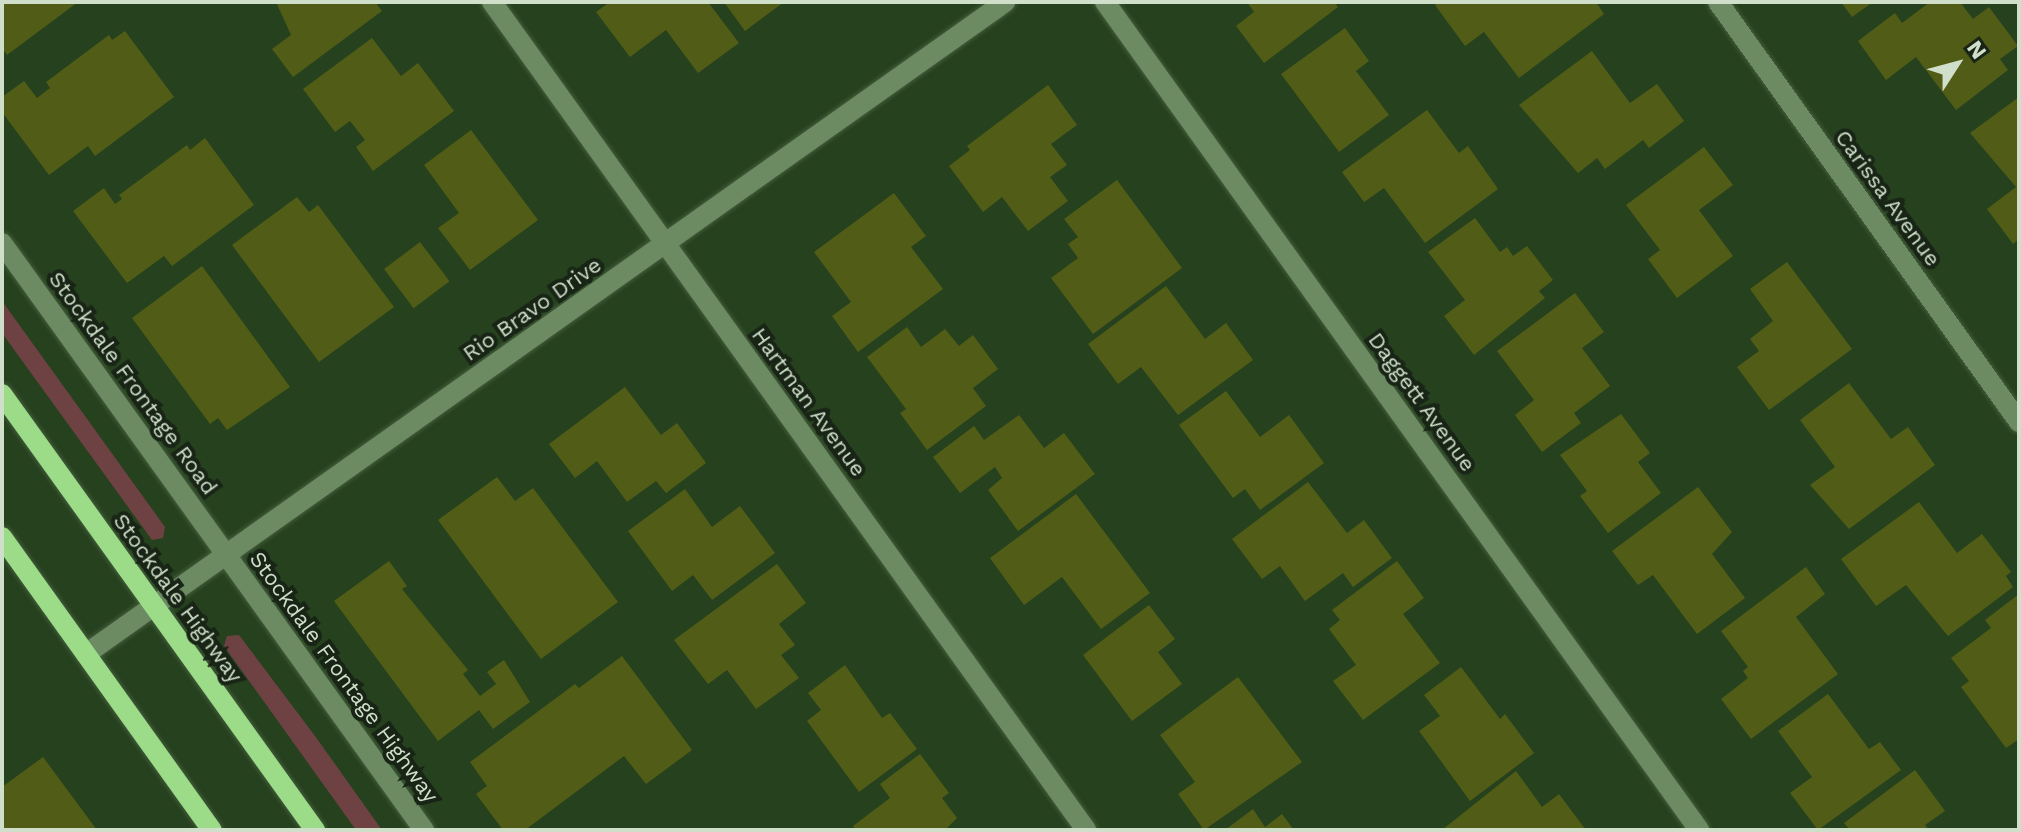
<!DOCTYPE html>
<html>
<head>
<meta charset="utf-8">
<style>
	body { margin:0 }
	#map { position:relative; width:2021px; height:832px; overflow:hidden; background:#26411e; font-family:"Work Sans",sans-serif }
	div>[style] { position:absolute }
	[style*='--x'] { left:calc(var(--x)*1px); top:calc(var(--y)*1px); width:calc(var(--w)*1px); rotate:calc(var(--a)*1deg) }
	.green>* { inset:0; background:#6e4243 }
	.building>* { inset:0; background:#515d16; transform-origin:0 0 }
	.roads { filter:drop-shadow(0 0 2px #445d3d) drop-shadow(0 0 2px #445d3d) }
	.minor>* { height:20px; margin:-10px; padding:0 10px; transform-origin:10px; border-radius:10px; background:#6c8b63 }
	.major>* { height:20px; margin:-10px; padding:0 10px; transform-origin:10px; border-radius:10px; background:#9cdc88 }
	span { translate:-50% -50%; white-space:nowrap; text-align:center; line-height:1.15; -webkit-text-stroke:8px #182415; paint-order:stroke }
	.street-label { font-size:22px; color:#cfdfca }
	.frame { position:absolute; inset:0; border:4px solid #cfdfca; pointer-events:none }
	.north { position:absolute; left:1917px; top:24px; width:80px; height:80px; -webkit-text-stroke:6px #182415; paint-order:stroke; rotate:54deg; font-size:22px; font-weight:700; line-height:32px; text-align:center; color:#cfdfca }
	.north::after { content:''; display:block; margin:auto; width:28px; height:36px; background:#cfdfca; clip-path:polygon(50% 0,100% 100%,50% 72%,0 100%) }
</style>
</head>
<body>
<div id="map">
	<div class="green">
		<i style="clip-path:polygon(2px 301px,165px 527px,163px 538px,152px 540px,2px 333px)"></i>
		<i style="clip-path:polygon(239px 635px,315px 736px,382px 830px,356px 830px,224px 646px,227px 636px)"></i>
	</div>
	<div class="building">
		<i style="clip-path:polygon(2px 2px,78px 2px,7px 55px,2px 48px)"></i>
		<i style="clip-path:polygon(276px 2px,375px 2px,382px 11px,293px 77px,272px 49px,291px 35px)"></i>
		<i style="clip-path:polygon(610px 2px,708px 2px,739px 43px,698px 73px,666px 30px,630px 57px,596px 12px)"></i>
		<i style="clip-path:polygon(724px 2px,784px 2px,745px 31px)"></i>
		<i style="clip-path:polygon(1247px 2px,1334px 2px,1338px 7px,1264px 63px,1236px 26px,1254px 12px)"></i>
		<i style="clip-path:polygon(1439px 2px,1596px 2px,1604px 14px,1519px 78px,1484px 32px,1465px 46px,1435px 5px)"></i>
		<i style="clip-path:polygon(1841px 2px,1873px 2px,1852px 17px)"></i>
		<i style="clip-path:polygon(1930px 2px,1960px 2px,1973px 19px,1989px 7px,2018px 46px,2000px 59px,2008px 70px,1956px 110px,1916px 57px,1886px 80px,1858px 41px,1895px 13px,1902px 23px)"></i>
		<i style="clip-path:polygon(1345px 28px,1369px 61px,1356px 71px,1389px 115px,1339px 152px,1281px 74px)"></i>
		<i style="clip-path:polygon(125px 31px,174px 97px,95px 156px,88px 146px,49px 175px,2px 112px,2px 97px,24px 81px,37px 98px,50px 88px,46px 82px,109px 35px,112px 40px)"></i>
		<i style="clip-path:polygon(372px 38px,401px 76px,418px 63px,454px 111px,373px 171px,356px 147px,365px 140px,350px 121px,335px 132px,303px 89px)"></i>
		<i style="clip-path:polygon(1592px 51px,1630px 103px,1657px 84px,1684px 121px,1649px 148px,1643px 140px,1605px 169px,1597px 158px,1578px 173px,1519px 105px)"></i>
		<i style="clip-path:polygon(1048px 85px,1077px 125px,1051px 144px,1067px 165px,1050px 177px,1068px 201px,1028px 231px,1002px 197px,983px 212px,949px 166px,970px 150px,967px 146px)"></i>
		<i style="clip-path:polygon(2019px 97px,2019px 239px,2013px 244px,1987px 209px,2016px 187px,1970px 133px)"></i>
		<i style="clip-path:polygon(1427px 110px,1459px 153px,1468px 146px,1498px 189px,1425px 243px,1384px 188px,1364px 202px,1342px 172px)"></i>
		<i style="clip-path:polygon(471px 130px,538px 220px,470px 270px,438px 228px,459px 213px,424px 165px)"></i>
		<i style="clip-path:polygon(205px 138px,254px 205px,172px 266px,164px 256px,127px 283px,73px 211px,104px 188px,115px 204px,122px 199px,119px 195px,187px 145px,190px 150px)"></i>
		<i style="clip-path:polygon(1704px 147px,1733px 185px,1699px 210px,1733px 256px,1677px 298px,1648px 259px,1660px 250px,1626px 205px)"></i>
		<i style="clip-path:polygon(1117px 180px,1182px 268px,1093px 334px,1051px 278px,1078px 258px,1068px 244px,1078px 237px,1064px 219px)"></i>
		<i style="clip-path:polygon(894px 193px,926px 236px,911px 247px,943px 289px,858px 352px,832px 316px,851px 302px,814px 252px)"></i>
		<i style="clip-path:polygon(297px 197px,309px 212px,318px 205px,394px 307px,319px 362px,232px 245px)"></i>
		<i style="clip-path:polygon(1475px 218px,1500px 252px,1507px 247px,1513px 256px,1527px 246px,1553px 280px,1539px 291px,1545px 298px,1474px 355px,1444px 316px,1465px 300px,1428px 252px)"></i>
		<i style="left:420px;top:242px;width:49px;height:45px;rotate:53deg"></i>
		<i style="clip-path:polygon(1787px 262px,1852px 349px,1769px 410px,1737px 367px,1759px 351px,1750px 339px,1773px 321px,1750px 289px)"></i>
		<i style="clip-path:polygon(202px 266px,290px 387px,227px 430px,218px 418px,210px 424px,132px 318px)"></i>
		<i style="clip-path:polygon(1166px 286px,1205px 339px,1226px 323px,1253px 360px,1178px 415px,1141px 367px,1118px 384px,1088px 344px)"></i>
		<i style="clip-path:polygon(1575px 293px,1604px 332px,1582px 348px,1610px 386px,1574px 413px,1581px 423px,1542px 452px,1515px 415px,1534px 400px,1497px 351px)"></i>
		<i style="clip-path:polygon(907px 327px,921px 347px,945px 329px,959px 346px,973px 335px,998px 369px,973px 388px,986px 406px,927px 450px,900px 413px,906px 409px,867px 357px)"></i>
		<i style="clip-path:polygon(1849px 383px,1891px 439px,1908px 427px,1935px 465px,1849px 529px,1810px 485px,1835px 467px,1800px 420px)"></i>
		<i style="clip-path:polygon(625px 387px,661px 435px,677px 423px,706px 463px,666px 493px,656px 481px,627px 502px,597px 461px,575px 478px,549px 444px)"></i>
		<i style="clip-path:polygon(1226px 391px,1260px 437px,1289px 415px,1324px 463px,1260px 510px,1245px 489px,1233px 498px,1179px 425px)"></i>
		<i style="clip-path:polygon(1621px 414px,1650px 453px,1638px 462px,1661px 493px,1608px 533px,1580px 496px,1587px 491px,1560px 455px)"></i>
		<i style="clip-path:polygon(1019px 415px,1044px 448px,1064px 433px,1095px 474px,1018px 531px,988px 490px,1002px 478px,995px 467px,960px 493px,933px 457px,974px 426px,984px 440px)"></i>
		<i style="clip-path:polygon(497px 477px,515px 501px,533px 488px,618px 602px,541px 659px,438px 520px)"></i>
		<i style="clip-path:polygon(1308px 482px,1347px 533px,1364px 520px,1392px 558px,1353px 587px,1343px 573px,1305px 601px,1280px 566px,1262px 579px,1232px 539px)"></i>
		<i style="clip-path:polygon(1698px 487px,1732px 532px,1712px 554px,1745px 598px,1697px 634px,1653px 575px,1638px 585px,1612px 551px)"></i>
		<i style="clip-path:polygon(685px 489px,712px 527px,740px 506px,775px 553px,712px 600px,693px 575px,672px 591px,628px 531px)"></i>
		<i style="clip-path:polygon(1076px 494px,1150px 593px,1101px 629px,1062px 577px,1024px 605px,990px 558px)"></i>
		<i style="clip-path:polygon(1919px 502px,1957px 553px,1982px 534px,2011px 572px,2006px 576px,2013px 587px,1948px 636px,1906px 585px,1876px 606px,1841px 559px)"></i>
		<i style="clip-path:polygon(389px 561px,407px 586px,402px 589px,468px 670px,463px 674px,480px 696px,496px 684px,487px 672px,504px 660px,530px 702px,493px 729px,479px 710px,438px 741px,334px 601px)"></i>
		<i style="clip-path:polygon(1397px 561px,1424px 598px,1403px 614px,1440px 663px,1363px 720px,1333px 681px,1356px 665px,1329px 629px,1340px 620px,1332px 610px)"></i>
		<i style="clip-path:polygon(777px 564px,806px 603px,779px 624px,795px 645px,781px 655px,799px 678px,756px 709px,727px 670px,708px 684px,674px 640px)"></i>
		<i style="clip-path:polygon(1806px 567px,1825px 594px,1796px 617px,1838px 674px,1751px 739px,1721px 699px,1748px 678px,1743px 671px,1748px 667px,1721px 631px)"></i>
		<i style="clip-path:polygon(2019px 594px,2019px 739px,2006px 748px,1961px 687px,1969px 681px,1951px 658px,1991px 628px,1985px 620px)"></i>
		<i style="clip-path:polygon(1149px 605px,1175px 639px,1158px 652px,1182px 684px,1132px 721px,1083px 655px)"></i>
		<i style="clip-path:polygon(622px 656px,692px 750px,646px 784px,624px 756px,525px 830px,503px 830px,476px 794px,487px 786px,470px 762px,575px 684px,579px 688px)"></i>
		<i style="clip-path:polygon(845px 665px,882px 718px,890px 713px,917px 749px,859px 792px,807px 721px,821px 710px,808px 693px)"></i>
		<i style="clip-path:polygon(1461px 667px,1500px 719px,1505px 714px,1534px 753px,1470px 801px,1419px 731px,1440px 716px,1424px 695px)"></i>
		<i style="clip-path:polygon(1238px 677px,1302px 762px,1204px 830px,1178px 794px,1195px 782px,1160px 735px)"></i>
		<i style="clip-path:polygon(1828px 694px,1869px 749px,1880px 742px,1901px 770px,1818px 830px,1790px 793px,1812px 777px,1778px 731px)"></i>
		<i style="clip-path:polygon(920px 754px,949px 793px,942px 798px,957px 818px,945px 830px,856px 830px,853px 826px,890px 798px,880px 784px)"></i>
		<i style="clip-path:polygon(43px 757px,97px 830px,2px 830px,2px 787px)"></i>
		<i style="clip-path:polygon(1915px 770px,1945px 811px,1925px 825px,1929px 830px,1850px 830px,1844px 823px)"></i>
		<i style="clip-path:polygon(1516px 771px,1542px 807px,1559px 794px,1586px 830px,1442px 830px)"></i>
		<i style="clip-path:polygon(1253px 809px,1265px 827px,1282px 814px,1294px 830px,1225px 830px)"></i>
	</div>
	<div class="roads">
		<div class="minor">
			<i style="--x:492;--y:2;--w:1019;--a:54.34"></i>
			<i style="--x:1105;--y:2;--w:1019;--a:54.34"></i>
			<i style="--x:1718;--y:2;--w:517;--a:54.37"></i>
			<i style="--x:2;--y:243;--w:723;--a:54.29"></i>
			<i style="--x:86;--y:654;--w:1127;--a:-35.35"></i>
		</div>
		<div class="major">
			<i style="--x:2;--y:394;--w:537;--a:54.33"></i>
			<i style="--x:2;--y:537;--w:360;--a:54.4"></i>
		</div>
	</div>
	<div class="street-label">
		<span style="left:1888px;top:198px;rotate:54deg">Carissa Avenue</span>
		<span style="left:532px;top:309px;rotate:-35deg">Rio Bravo Drive</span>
		<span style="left:133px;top:383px;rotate:54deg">Stockdale Frontage Road</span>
		<span style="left:809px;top:402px;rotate:54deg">Hartman Avenue</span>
		<span style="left:1422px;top:402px;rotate:54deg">Daggett Avenue</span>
		<span style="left:178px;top:598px;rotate:54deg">Stockdale Highway</span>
		<span style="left:344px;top:677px;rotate:54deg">Stockdale Frontage Highway</span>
	</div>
	<div class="frame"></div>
	<div class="north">N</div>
</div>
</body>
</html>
